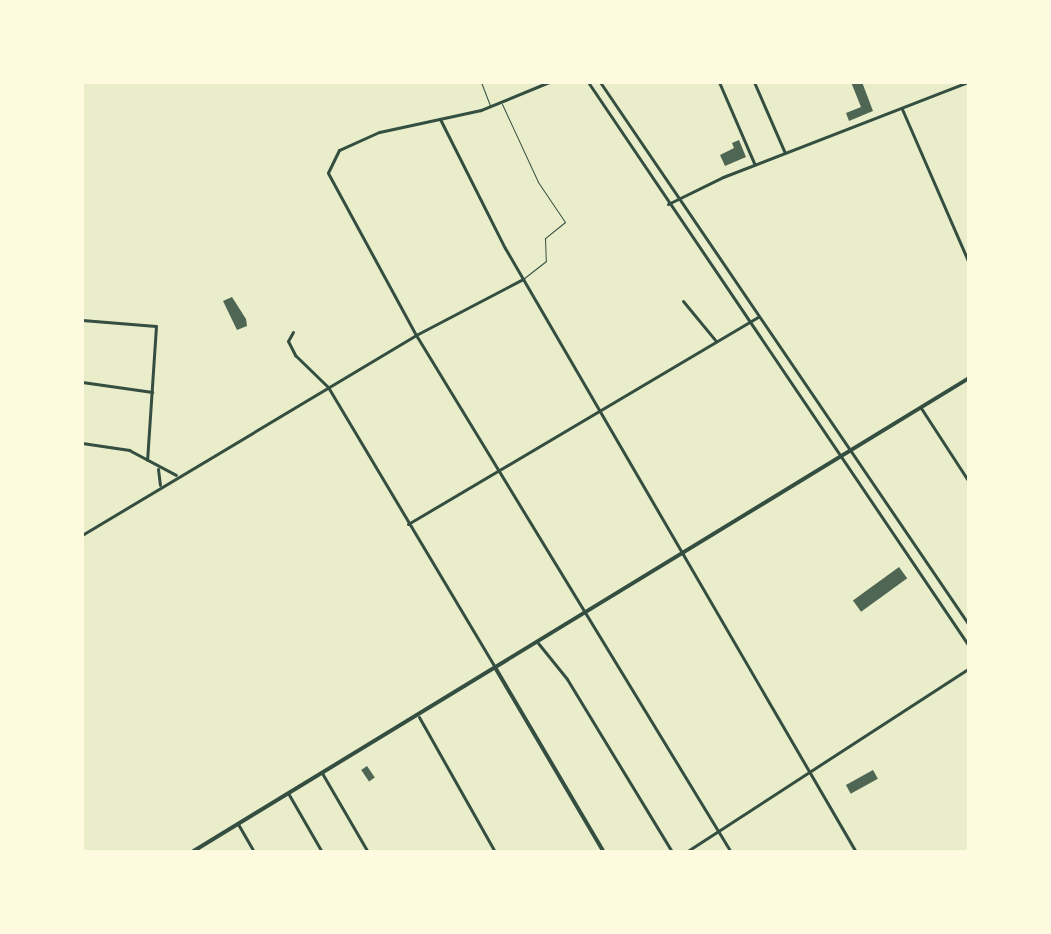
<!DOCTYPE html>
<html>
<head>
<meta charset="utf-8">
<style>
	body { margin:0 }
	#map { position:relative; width:1051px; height:934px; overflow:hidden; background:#e9edc9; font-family:"Golos Text",sans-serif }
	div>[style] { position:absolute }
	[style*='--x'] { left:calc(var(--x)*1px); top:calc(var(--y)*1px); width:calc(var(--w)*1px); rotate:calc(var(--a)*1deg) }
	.building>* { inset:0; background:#4f6655; transform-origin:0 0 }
	.service>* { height:1px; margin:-0.5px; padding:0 0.5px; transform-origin:0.5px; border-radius:0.5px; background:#344e41 }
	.minor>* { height:3px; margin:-1.5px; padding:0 1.5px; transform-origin:1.5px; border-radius:1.5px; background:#344e41 }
	.primary>* { height:4px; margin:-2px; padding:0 2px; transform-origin:2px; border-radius:2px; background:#344e41 }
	span { translate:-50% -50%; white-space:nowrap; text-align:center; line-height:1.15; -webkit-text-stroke:6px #fefae0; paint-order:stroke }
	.frame { position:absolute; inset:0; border:84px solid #fefae0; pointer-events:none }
</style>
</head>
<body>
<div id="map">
	<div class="building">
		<i style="clip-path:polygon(851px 82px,862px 82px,873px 111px,849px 121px,846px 113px,861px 107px)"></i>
		<i style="clip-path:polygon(739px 140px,746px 157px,725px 166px,720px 155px,734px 148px,732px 143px)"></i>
		<i style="clip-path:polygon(232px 297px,246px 319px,247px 326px,237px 330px,223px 301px)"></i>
		<i style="left:899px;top:567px;width:14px;height:57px;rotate:54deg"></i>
		<i style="left:367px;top:766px;width:14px;height:7px;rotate:56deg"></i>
		<i style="left:873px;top:770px;width:10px;height:31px;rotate:61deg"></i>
	</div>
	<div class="service">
		<i style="--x:481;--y:82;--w:26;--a:69"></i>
		<i style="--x:502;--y:104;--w:86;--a:65.2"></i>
		<i style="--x:538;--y:182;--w:48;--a:56"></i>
		<i style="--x:565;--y:222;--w:26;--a:141"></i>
		<i style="--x:545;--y:238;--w:23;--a:88"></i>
		<i style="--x:546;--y:261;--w:28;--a:142"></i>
	</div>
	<div class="minor">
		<i style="--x:549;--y:82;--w:74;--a:157.6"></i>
		<i style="--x:481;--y:110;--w:104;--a:167.8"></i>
		<i style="--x:379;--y:132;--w:44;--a:155.8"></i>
		<i style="--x:339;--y:150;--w:25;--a:116"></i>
		<i style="--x:328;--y:173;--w:184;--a:61.5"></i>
		<i style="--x:416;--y:335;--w:605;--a:58.65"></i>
		<i style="--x:588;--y:82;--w:681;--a:55.96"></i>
		<i style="--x:600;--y:82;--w:657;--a:55.8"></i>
		<i style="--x:719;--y:82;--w:90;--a:66.6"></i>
		<i style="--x:754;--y:82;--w:77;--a:66.4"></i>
		<i style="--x:902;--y:109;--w:168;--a:66.5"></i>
		<i style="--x:440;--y:119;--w:144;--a:63.3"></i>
		<i style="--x:505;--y:248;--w:699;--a:59.84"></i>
		<i style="--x:668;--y:204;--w:61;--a:-26.1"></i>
		<i style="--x:723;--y:177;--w:263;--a:-21.2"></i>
		<i style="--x:683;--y:301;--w:52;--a:50.5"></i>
		<i style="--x:82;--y:320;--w:74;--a:4.6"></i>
		<i style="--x:156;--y:326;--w:134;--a:93.8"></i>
		<i style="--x:293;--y:332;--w:10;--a:119"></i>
		<i style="--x:288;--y:341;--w:16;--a:63"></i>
		<i style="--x:295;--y:355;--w:46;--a:44.1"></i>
		<i style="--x:328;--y:387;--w:328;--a:59.2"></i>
		<i style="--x:82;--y:382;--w:71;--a:8.1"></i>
		<i style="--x:921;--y:408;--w:88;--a:57"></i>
		<i style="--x:82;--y:443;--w:48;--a:8.5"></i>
		<i style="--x:129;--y:450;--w:53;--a:28"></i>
		<i style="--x:158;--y:469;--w:16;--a:83"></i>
		<i style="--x:408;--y:524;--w:407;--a:-30.6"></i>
		<i style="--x:82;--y:535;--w:389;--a:-30.9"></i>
		<i style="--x:416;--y:335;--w:121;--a:-27.6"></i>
		<i style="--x:538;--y:643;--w:46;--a:51.1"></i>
		<i style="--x:567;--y:679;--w:202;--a:58.7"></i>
		<i style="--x:419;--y:717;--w:155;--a:60.6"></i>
		<i style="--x:322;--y:773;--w:91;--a:59.8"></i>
		<i style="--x:288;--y:793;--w:68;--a:60"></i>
		<i style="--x:238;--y:824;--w:32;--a:60"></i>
		<i style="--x:686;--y:852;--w:338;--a:-33"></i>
	</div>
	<div class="primary">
		<i style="--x:496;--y:669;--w:212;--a:59.5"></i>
		<i style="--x:192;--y:852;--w:910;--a:-31.38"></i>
	</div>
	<div class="frame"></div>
</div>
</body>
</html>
